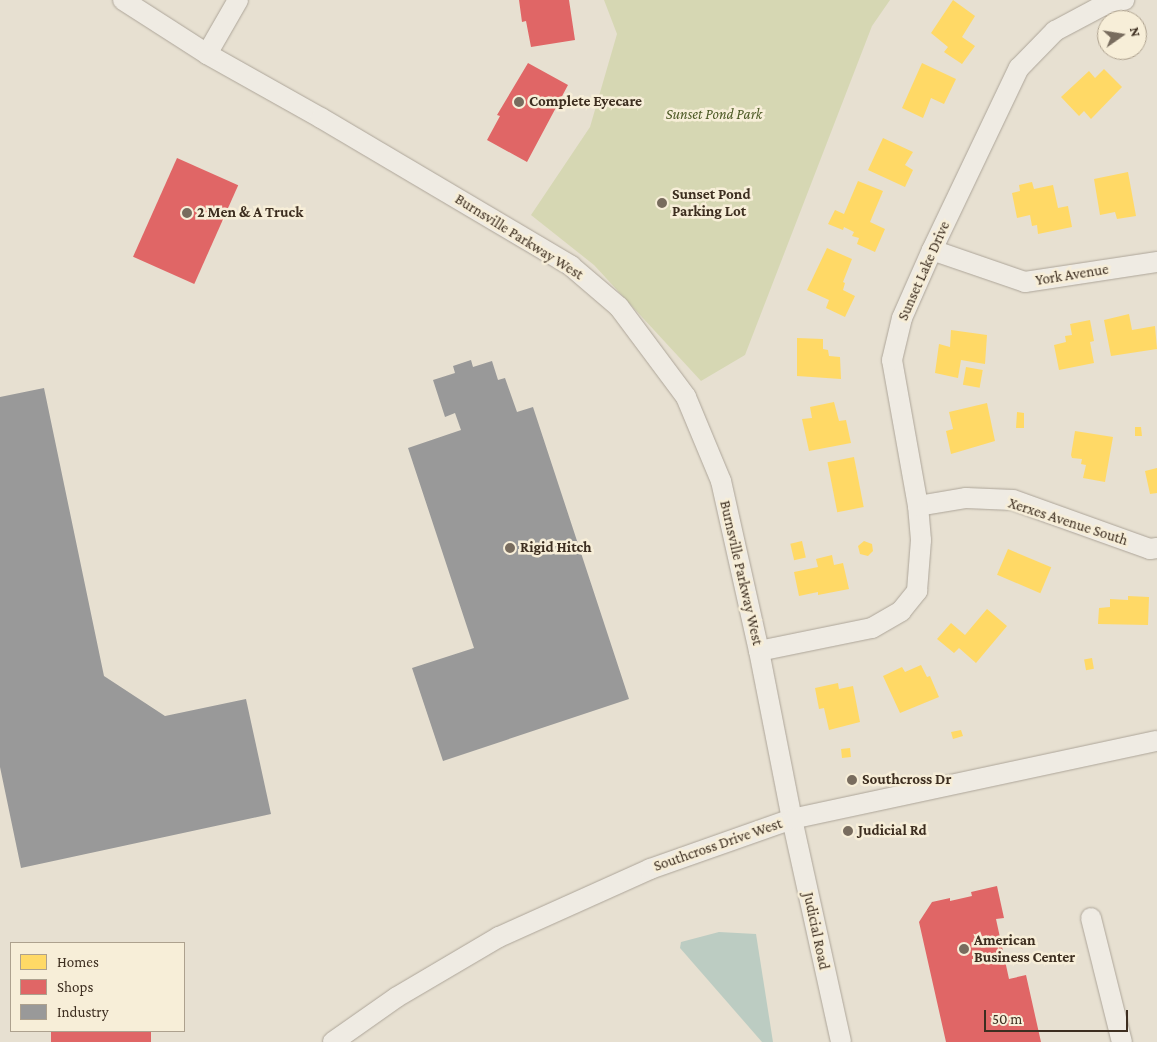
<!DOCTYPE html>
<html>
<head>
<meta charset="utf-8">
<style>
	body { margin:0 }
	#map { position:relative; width:1157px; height:1042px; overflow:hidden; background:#e7e0d1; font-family:"Crimson Pro",serif }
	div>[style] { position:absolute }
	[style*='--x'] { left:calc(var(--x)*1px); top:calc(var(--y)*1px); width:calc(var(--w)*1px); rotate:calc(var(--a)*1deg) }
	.green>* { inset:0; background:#d6d7b3 }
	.water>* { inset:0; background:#bcccc2 }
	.homes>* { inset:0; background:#ffd966; transform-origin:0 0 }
	.shops>* { inset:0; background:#e06666; transform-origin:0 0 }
	.industry>* { inset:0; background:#999 }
	.roads { filter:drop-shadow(0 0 1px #ada599) drop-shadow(0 0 1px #ada599) }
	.minor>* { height:20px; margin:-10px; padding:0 10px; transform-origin:10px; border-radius:10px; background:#efebe3 }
	.dots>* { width:14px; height:14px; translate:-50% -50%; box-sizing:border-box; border:2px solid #f7eed8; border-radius:50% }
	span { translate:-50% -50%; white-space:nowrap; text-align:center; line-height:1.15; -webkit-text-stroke:5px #f7eed8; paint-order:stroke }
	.poi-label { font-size:15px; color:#3d2e20; font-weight:700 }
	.left { translate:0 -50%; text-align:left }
	.park-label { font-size:15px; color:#4d5a26; font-style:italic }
	.street-label { font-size:15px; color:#3d2e20 }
	.legend { position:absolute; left:10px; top:942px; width:175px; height:90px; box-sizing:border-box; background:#f7eed8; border:1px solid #ada18e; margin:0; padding:6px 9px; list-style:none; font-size:15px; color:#3d2e20 }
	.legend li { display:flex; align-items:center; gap:10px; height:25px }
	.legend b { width:25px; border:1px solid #ada18e }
	.north { position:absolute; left:1097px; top:10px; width:50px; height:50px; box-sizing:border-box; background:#f7eed8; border:1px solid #ada18e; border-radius:50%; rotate:77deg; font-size:14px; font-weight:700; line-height:20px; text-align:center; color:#3d2e20 }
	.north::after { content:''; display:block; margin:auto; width:18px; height:22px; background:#786c5e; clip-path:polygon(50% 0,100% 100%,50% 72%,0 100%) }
	.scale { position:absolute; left:984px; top:1010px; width:144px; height:22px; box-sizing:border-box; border:2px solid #3d2e20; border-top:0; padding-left:6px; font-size:15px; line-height:18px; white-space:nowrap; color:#3d2e20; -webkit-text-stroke:4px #f7eed8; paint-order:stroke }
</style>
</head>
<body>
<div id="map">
	<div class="green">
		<i style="clip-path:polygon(604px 0,890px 0,872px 26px,745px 355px,701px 381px,594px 265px,531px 215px,590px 127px,617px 34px)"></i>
	</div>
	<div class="water">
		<i style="clip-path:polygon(719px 932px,756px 934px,773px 1042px,762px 1042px,680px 948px,681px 942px)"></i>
	</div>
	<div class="homes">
		<i style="clip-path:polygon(953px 0,975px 16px,962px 37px,975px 46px,962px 64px,944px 52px,948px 47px,931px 33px)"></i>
		<i style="clip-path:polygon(922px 63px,956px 79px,944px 104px,931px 98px,923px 118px,902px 108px)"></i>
		<i style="clip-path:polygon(1104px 69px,1122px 87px,1091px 119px,1084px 111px,1079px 116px,1061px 97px,1089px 71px,1095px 78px)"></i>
		<i style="clip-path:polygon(883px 138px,913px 152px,905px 165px,913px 170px,905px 187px,868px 170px)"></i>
		<i style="clip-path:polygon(1128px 172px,1136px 216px,1117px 219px,1115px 212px,1100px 215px,1094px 179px)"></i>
		<i style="clip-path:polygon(858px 181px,883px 191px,870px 222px,885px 229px,875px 252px,857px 244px,859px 238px,852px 236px,854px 232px,844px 227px,843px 230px,828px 224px,835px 210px,844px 214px)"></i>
		<i style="clip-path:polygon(1032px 182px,1034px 189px,1053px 185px,1058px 208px,1068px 206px,1072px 227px,1038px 234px,1037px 225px,1032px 226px,1030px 215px,1017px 218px,1012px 193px,1020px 191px,1019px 185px)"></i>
		<i style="clip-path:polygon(827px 248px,852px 259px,843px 282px,845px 283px,843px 290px,855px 296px,845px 317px,826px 308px,829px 300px,807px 290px)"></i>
		<i style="clip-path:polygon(1129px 314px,1132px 330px,1155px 326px,1157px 349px,1111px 356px,1104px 320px)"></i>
		<i style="clip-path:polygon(1090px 320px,1094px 341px,1090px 342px,1094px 363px,1059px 370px,1054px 345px,1066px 342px,1065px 336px,1072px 335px,1070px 324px)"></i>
		<i style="clip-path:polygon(951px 330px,987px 335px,985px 364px,961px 360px,958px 378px,935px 373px,939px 344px,950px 347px)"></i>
		<i style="clip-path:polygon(797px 338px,823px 339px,823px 349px,828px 350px,829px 356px,840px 357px,841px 379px,797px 376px)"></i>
		<i style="left:966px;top:367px;width:17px;height:18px;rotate:10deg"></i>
		<i style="clip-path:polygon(834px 402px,839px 421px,846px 420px,851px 443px,809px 451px,802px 419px,812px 418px,810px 407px)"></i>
		<i style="clip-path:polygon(987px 403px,995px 441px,951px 454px,946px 431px,953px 429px,949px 412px)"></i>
		<i style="clip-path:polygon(1017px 412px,1024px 413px,1024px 428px,1016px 428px)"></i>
		<i style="clip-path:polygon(1135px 427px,1141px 427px,1142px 436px,1135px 436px)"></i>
		<i style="clip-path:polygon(1075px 431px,1113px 437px,1105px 482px,1083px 478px,1086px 465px,1081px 464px,1082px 459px,1072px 458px,1071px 455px)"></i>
		<i style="left:854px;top:457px;width:51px;height:27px;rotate:79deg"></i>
		<i style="clip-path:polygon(1157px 468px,1157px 493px,1150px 494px,1145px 471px)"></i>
		<i style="left:802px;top:541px;width:17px;height:12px;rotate:77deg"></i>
		<i style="clip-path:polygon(864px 541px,872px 544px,873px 551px,868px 556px,860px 554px,858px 546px)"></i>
		<i style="left:1008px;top:549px;width:47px;height:28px;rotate:23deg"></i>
		<i style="clip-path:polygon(832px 555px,834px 565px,843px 563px,849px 589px,818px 595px,818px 592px,799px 596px,794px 572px,818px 567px,816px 559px)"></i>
		<i style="clip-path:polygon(1128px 596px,1149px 597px,1148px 625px,1098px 624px,1099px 608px,1110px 607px,1110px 599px,1128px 600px)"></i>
		<i style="clip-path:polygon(987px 609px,1007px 626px,976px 663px,959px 648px,954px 653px,937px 639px,951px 623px,965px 635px)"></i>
		<i style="left:1092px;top:658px;width:11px;height:8px;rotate:80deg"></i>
		<i style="clip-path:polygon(921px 665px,927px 677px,930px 676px,939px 697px,900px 713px,883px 676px,902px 667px,905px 672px)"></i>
		<i style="clip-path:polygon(838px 683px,839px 689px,853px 686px,860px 722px,829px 730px,824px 708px,819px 709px,815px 688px)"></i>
		<i style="clip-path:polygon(961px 730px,963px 736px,953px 739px,951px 732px)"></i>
		<i style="left:850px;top:748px;width:9px;height:9px;rotate:84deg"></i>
	</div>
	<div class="shops">
		<i style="clip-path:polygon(519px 0,569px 0,575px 40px,531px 47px,526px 21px,522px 22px)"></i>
		<i style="clip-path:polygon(528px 63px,568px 85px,527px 162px,487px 140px,500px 116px,497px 115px)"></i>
		<i style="left:177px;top:158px;width:67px;height:108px;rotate:24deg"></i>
		<i style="clip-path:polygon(997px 886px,1004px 918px,996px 919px,1009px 979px,1026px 975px,1041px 1042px,946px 1042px,919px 922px,932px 902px,950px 898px,950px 901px,972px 896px,971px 892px)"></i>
		<i style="left:51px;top:1031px;width:100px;height:11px"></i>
	</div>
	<div class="industry">
		<i style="clip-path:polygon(471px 360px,473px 367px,492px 361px,498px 380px,505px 378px,517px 412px,533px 407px,629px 699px,443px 761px,412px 668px,474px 648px,408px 448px,461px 430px,455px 413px,445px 417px,433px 380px,455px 373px,453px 366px)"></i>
		<i style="clip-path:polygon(44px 388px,104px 676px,165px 716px,246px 699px,271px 814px,21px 868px,0 767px,0 397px)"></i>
	</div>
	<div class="roads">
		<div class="minor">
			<i style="--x:123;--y:0;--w:100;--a:32.7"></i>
			<i style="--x:207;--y:54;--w:131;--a:29.3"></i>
			<i style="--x:321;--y:118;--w:291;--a:30.6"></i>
			<i style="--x:571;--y:266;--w:63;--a:40.5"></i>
			<i style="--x:619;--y:307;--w:112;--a:53.3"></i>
			<i style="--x:686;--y:397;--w:91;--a:67.4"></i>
			<i style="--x:721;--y:481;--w:174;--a:77.4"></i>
			<i style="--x:759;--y:651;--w:171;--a:78.9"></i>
			<i style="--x:792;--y:819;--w:228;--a:77.6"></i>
			<i style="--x:207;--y:54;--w:62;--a:-60.1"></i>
			<i style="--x:932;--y:250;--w:98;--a:19"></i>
			<i style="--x:1025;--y:282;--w:134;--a:-8.6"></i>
			<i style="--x:918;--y:506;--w:49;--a:-9.5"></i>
			<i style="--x:966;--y:498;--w:47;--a:2.4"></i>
			<i style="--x:1013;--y:500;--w:145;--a:19.7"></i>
			<i style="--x:1150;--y:549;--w:7;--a:-8"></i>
			<i style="--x:759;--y:651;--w:115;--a:-11.5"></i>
			<i style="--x:872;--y:628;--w:34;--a:-30"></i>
			<i style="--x:901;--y:611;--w:26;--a:-51"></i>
			<i style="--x:917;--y:591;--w:51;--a:-85.5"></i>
			<i style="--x:921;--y:540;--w:34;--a:-95"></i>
			<i style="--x:918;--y:506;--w:148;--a:-100.1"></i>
			<i style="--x:892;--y:360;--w:43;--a:-76.6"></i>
			<i style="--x:902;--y:318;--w:74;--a:-66.2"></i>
			<i style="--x:932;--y:250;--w:202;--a:-64.5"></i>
			<i style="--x:1019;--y:68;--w:52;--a:-45.8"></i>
			<i style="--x:1055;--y:31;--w:55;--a:-28"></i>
			<i style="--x:1104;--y:5;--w:21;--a:-14"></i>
			<i style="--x:1091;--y:918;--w:128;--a:76"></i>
			<i style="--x:333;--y:1042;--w:78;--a:-35.1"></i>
			<i style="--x:397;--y:997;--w:118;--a:-30.5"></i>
			<i style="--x:499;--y:937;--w:166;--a:-24.2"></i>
			<i style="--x:650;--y:869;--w:151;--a:-19.4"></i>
			<i style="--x:792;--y:819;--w:373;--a:-12.1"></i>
		</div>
	</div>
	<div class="dots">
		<i style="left:519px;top:102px;background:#786c5e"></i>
		<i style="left:662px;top:203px;background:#786c5e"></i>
		<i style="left:187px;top:213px;background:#786c5e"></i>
		<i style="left:510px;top:548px;background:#786c5e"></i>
		<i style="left:852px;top:780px;background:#786c5e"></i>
		<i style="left:848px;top:831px;background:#786c5e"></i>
		<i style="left:964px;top:949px;background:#786c5e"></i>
	</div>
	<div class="poi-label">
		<span class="left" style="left:529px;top:102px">Complete Eyecare</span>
		<span class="left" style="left:672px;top:203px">Sunset Pond<br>Parking Lot</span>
		<span class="left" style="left:197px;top:213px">2 Men &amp; A Truck</span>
		<span class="left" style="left:520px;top:548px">Rigid Hitch</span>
		<span class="left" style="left:862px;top:780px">Southcross Dr</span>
		<span class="left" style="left:858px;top:831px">Judicial Rd</span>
		<span class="left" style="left:974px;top:949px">American<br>Business Center</span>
	</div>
	<div class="park-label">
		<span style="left:714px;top:115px">Sunset Pond Park</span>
	</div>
	<div class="street-label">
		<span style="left:519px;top:237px;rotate:32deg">Burnsville Parkway West</span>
		<span style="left:924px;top:271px;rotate:-66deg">Sunset Lake Drive</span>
		<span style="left:1072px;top:275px;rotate:-9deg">York Avenue</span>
		<span style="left:1068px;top:522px;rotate:18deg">Xerxes Avenue South</span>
		<span style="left:741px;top:573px;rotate:77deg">Burnsville Parkway West</span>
		<span style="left:718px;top:845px;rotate:-19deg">Southcross Drive West</span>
		<span style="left:816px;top:931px;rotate:78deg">Judicial Road</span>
	</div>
	<ul class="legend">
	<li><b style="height:14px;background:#ffd966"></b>Homes</li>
	<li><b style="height:14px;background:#e06666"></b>Shops</li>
	<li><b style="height:14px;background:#999"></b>Industry</li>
	</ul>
	<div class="north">N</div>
	<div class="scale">50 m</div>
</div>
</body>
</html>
